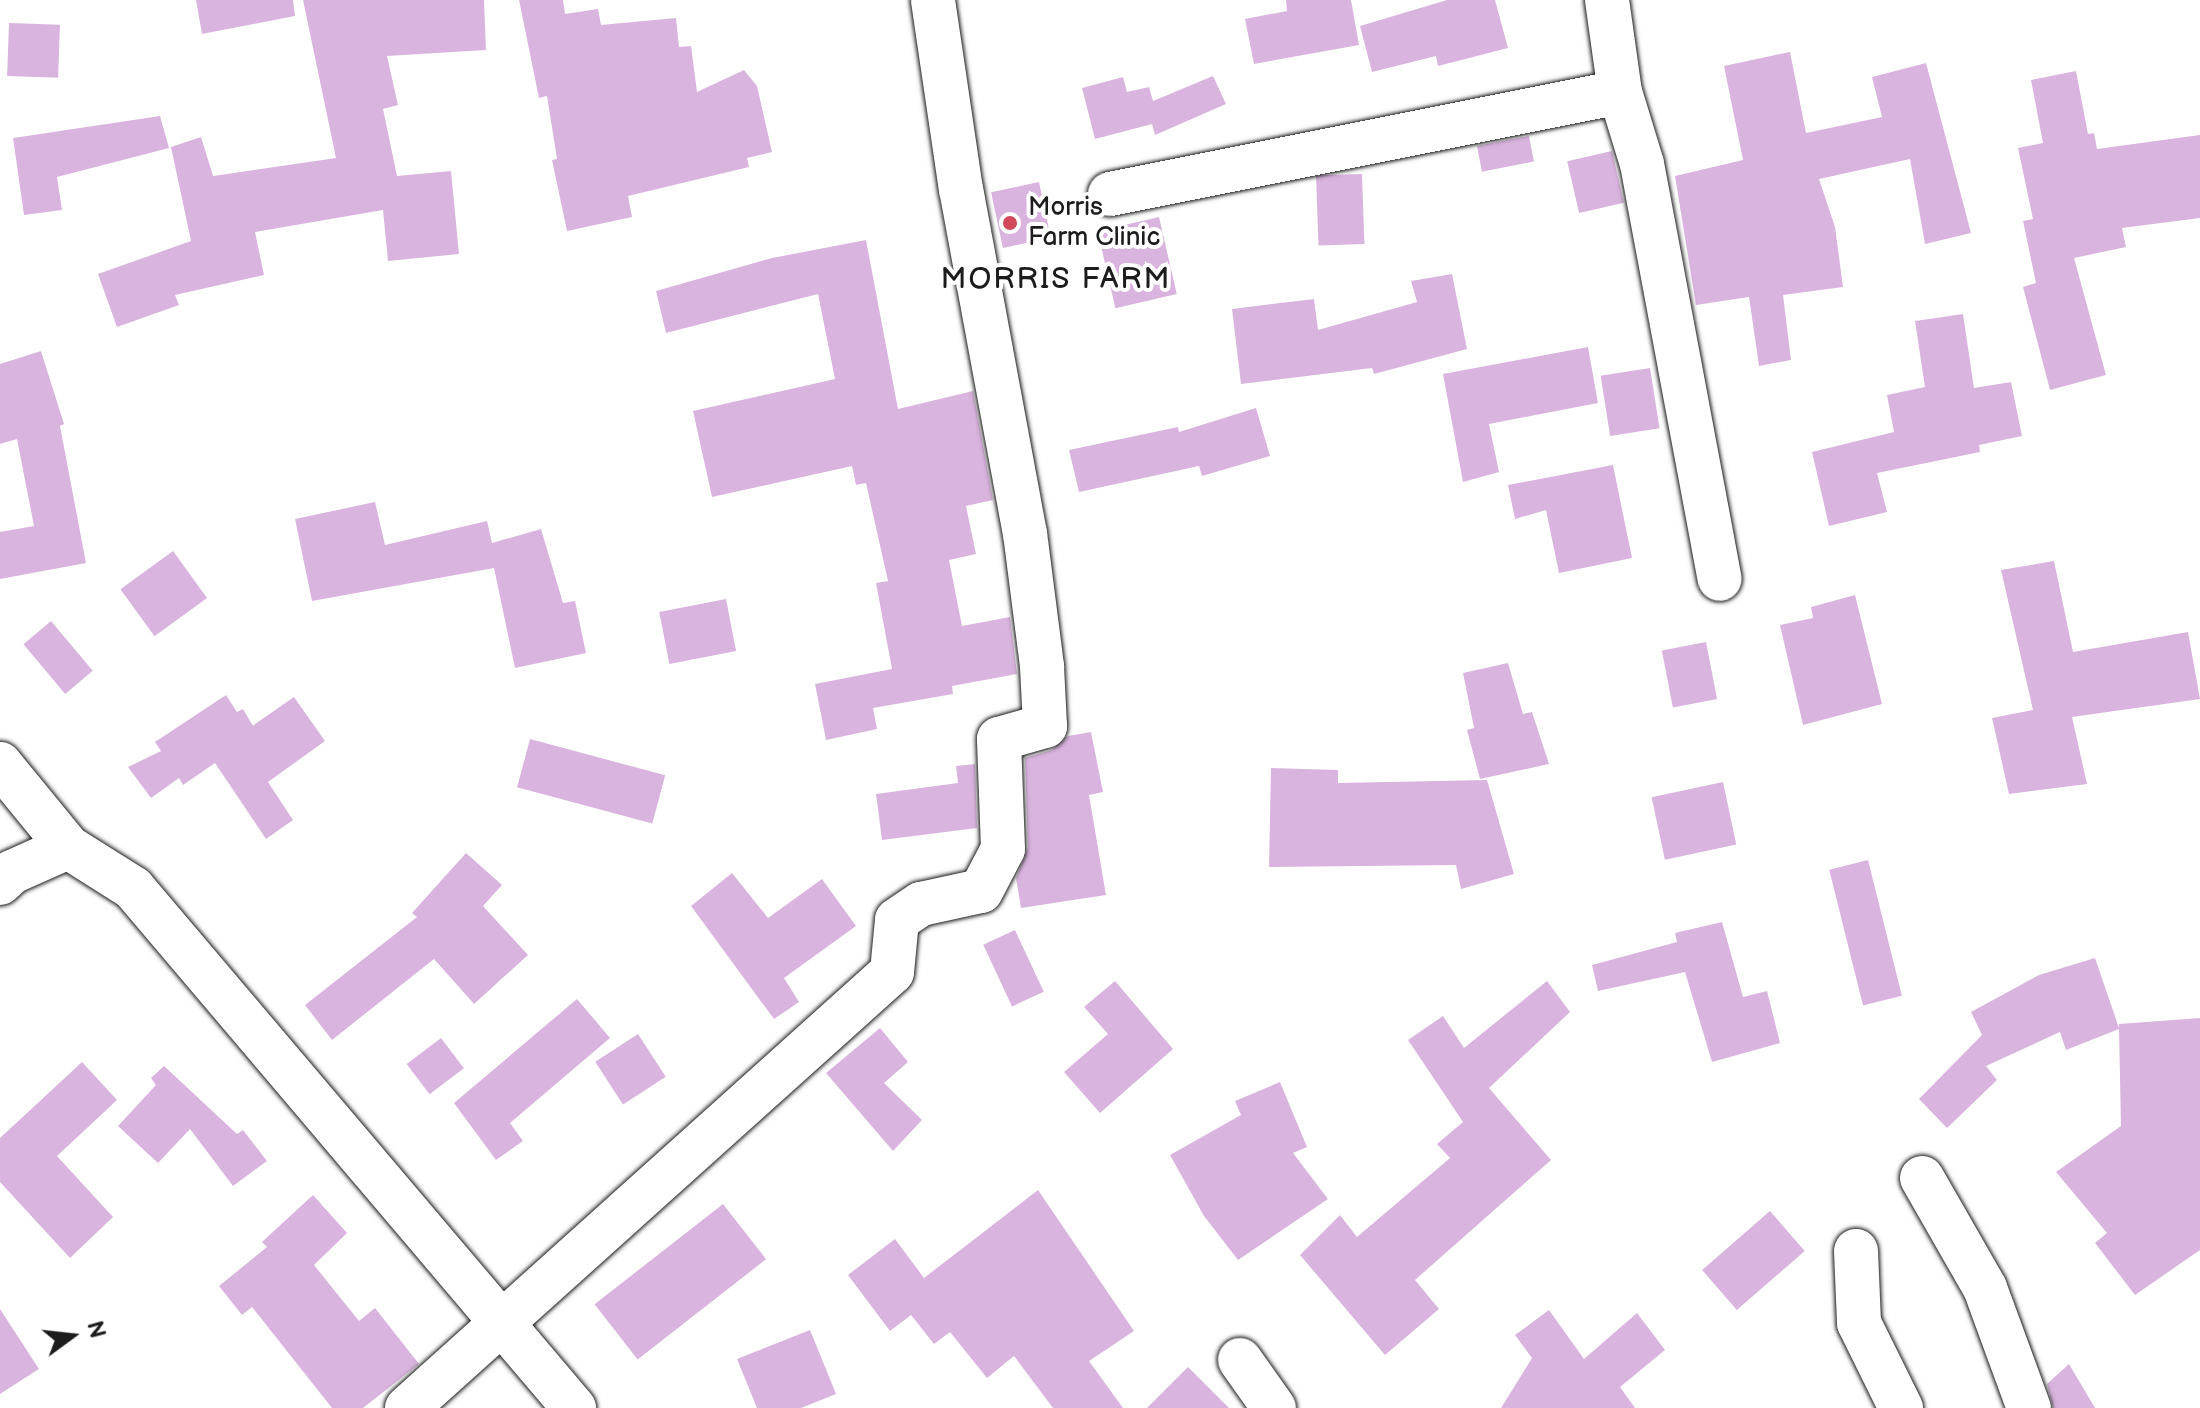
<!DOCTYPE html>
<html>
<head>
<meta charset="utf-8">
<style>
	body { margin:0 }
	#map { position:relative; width:2200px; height:1408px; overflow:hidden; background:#fff; font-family:"Balsamiq Sans",sans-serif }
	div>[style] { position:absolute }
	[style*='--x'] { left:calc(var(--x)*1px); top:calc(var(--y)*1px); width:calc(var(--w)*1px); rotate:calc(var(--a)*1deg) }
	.building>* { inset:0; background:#d9b4de; transform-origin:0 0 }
	.roads { filter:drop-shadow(0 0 2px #1c1c1c) drop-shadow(0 0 2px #1c1c1c) }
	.minor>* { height:44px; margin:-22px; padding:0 22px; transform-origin:22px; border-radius:22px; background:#fff }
	.dots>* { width:22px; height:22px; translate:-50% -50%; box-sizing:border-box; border:4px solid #fff; border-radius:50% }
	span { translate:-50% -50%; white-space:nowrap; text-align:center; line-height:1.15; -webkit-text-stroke:8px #fff; paint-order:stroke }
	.poi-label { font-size:26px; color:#1c1c1c }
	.left { translate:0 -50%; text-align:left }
	.quarter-label { font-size:30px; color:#1c1c1c; letter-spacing:2px }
	.north { position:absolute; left:32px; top:1296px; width:80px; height:80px; -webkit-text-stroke:6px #fff; paint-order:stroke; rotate:75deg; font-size:22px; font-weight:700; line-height:32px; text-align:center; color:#1c1c1c }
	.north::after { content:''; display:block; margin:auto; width:28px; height:36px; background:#1c1c1c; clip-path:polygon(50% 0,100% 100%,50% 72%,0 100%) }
</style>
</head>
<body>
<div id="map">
	<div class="building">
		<i style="clip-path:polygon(196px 0,293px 0,295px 16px,202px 34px)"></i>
		<i style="clip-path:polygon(303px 0,484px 0,486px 50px,387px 56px,398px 105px,383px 109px,397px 176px,451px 171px,459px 254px,388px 261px,383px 210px,255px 232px,264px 275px,175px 295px,179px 305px,117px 327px,98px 274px,191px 241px,171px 147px,201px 137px,213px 176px,336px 158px)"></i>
		<i style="clip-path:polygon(519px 0,563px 0,565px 14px,598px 9px,601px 25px,676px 18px,679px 47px,691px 46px,697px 92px,744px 70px,757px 86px,772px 152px,747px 158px,749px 167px,628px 196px,632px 217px,567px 231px,552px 160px,557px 159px,547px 96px,539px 98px)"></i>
		<i style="clip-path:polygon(1286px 0,1351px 0,1359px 45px,1254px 64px,1245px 19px,1287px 11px)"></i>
		<i style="clip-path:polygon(1447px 0,1495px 0,1508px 48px,1438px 66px,1436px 56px,1372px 72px,1360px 26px)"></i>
		<i style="left:9px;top:23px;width:51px;height:53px;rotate:2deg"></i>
		<i style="clip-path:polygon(1790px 52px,1806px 133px,1882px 117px,1872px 77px,1926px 63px,1971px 233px,1925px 244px,1910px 159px,1819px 179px,1835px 227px,1843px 287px,1783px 295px,1791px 360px,1759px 366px,1749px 297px,1696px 305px,1675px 176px,1743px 160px,1724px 66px)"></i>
		<i style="clip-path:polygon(2076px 71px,2088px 134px,2094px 133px,2097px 149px,2200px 135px,2200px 218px,2122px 228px,2126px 247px,2074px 258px,2106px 375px,2050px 390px,2023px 287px,2036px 283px,2023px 221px,2033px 219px,2018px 148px,2043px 143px,2031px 80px)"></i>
		<i style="clip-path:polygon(1213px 76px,1226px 104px,1155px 135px,1152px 124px,1095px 139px,1082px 88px,1123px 77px,1127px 92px,1149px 87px,1153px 101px)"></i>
		<i style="clip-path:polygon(160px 116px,169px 148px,57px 177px,62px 210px,24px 215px,13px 138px)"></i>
		<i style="left:1529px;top:136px;width:26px;height:53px;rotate:79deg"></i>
		<i style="left:1612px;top:151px;width:53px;height:46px;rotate:77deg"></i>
		<i style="left:1362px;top:174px;width:70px;height:46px;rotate:88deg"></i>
		<i style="left:1039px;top:182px;width:57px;height:49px;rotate:78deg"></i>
		<i style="left:1159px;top:217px;width:79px;height:63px;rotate:77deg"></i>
		<i style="clip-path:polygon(866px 240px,898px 409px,973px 391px,993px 500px,966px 506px,976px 554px,949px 560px,962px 626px,1010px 617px,1017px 674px,952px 686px,953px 694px,873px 708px,877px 729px,826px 740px,815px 684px,892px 669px,876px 583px,888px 581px,866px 483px,856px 485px,852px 466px,712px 497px,693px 411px,835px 379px,818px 294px,666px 333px,656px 291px,772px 258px)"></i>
		<i style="clip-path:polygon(1452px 274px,1467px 349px,1374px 374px,1372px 368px,1241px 384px,1232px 309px,1314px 299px,1318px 330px,1417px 302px,1411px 281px)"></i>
		<i style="clip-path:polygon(1963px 314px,1974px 388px,2011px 382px,2022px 436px,1979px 445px,1980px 452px,1877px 473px,1887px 512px,1829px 526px,1812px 452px,1894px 432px,1887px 395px,1925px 387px,1915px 321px)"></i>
		<i style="clip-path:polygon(1588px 347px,1598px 403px,1489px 424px,1499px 472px,1463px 482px,1443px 374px)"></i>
		<i style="clip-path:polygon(41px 351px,64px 424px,60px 426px,86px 563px,0 579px,0 532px,34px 526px,17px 439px,0 444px,0 364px)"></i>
		<i style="left:1650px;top:368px;width:61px;height:50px;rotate:81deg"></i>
		<i style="clip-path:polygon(1256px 408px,1270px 456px,1202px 476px,1199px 466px,1079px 492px,1069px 450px,1178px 427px,1179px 432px)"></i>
		<i style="clip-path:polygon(1613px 465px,1632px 558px,1559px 573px,1546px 510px,1515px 519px,1508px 485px)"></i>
		<i style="clip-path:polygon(375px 502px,385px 545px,487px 521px,492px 543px,541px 529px,563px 603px,575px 601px,586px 653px,515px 668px,494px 568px,312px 601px,295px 519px)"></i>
		<i style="left:173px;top:551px;width:58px;height:65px;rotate:54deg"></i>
		<i style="clip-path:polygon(2054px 561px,2073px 652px,2188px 632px,2200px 699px,2072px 717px,2087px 784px,2009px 794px,1992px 718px,2033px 710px,2001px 570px)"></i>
		<i style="clip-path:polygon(1855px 595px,1882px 704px,1803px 725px,1780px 625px,1813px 618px,1811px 607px)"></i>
		<i style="left:726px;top:599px;width:53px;height:68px;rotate:79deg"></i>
		<i style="left:51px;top:621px;width:65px;height:36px;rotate:50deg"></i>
		<i style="left:1706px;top:642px;width:58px;height:45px;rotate:79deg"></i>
		<i style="clip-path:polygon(1508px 663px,1523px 714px,1532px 712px,1549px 764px,1480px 779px,1467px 730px,1474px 728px,1463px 673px)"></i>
		<i style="clip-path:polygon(226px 695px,237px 712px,243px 709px,253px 726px,248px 729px,294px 697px,325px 741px,268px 782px,293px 820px,266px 839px,215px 763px,183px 785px,179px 778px,151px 798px,128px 767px,161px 751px,155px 742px)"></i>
		<i style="clip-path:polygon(1091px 732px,1103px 792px,1089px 795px,1106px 895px,1021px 908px,1016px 878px,1028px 848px,1025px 758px,1052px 750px,1068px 736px)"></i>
		<i style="left:530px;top:739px;width:140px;height:50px;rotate:15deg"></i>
		<i style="clip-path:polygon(975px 764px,977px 828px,882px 840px,876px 794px,958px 783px,956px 766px)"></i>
		<i style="clip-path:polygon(1271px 768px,1338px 770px,1338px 783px,1487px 780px,1514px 874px,1461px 889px,1456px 865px,1269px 867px)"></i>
		<i style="left:1723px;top:782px;width:64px;height:73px;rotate:78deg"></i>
		<i style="clip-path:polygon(466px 853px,502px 885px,483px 906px,528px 955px,474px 1004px,434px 959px,332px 1040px,305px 1005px,417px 917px,412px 913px)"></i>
		<i style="left:1868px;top:860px;width:140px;height:40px;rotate:76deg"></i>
		<i style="clip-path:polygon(732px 873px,768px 918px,822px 879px,856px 926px,784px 978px,799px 1002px,774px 1019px,691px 906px)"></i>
		<i style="clip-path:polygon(1722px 922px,1743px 997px,1767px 991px,1780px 1043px,1712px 1062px,1685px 972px,1598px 991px,1592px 965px,1677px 942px,1675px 933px)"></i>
		<i style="left:1015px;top:930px;width:68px;height:35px;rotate:65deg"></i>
		<i style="clip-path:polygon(2095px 958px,2119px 1028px,2119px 1024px,2200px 1018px,2200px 1250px,2135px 1295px,2095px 1243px,2107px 1233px,2056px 1172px,2121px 1126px,2119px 1029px,2066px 1050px,2060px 1032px,1986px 1066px,1997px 1080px,1947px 1128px,1919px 1099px,1982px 1035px,1971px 1012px,2039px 975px)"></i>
		<i style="clip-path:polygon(1115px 981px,1173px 1049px,1100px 1113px,1064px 1072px,1108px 1034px,1084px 1007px)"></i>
		<i style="clip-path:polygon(1547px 981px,1570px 1012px,1489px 1088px,1551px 1160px,1415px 1280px,1439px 1309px,1385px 1355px,1300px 1255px,1340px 1215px,1357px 1237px,1450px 1158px,1437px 1144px,1463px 1122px,1408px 1040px,1443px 1016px,1464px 1048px)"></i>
		<i style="clip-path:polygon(577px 999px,610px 1038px,510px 1123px,523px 1141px,496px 1160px,454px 1103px)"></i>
		<i style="clip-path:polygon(880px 1028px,908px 1062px,884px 1083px,922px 1120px,893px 1151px,826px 1073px)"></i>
		<i style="left:638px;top:1034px;width:51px;height:51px;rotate:57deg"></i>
		<i style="left:441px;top:1038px;width:38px;height:43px;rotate:53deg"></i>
		<i style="clip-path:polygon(82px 1062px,117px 1100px,57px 1156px,113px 1217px,70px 1258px,0 1182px,0 1138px)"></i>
		<i style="clip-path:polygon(164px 1066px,237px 1134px,243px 1130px,267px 1161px,233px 1186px,190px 1129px,158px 1163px,118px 1126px,156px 1085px,151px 1078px)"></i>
		<i style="clip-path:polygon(1280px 1082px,1307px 1147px,1293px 1153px,1328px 1199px,1238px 1260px,1204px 1216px,1170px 1155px,1241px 1115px,1235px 1101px)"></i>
		<i style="clip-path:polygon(1038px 1190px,1134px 1331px,1089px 1361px,1123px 1408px,1053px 1408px,1014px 1356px,987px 1378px,950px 1332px,934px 1344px,911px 1315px,890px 1331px,848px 1275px,895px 1239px,924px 1278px)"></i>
		<i style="clip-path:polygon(313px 1195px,347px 1233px,314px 1265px,359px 1321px,375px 1308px,419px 1364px,363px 1408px,332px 1408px,252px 1307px,242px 1315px,219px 1286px,267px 1247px,262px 1242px)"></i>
		<i style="left:723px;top:1204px;width:70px;height:163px;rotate:52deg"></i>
		<i style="left:1770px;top:1211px;width:53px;height:90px;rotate:49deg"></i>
		<i style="clip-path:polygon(0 1309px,39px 1369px,0 1394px)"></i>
		<i style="clip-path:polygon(1549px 1310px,1584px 1359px,1637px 1313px,1665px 1350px,1620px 1387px,1635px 1408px,1501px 1408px,1532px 1358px,1515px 1335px)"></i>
		<i style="clip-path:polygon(810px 1330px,836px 1394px,801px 1408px,757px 1408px,737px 1359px)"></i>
		<i style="clip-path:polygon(2069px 1364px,2095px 1408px,2053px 1408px,2047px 1384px)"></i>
		<i style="clip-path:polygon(1188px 1367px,1229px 1408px,1147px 1408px)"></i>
	</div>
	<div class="roads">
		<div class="minor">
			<i style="--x:1607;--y:0;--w:93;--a:82"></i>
			<i style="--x:1620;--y:92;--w:75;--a:73"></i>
			<i style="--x:1642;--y:164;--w:422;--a:79.4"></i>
			<i style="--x:1110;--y:194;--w:520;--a:-11.31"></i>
			<i style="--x:0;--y:764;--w:107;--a:50.7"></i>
			<i style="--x:0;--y:883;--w:16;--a:-43"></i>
			<i style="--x:12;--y:872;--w:61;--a:-24.1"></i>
			<i style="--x:68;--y:847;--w:77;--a:32.2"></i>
			<i style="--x:133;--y:888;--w:682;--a:49.7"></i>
			<i style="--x:1922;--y:1178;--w:127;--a:60.2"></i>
			<i style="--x:1985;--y:1288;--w:128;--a:69.9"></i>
			<i style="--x:1856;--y:1251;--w:72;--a:87.6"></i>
			<i style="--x:1859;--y:1323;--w:95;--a:63.7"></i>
			<i style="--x:1240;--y:1360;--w:59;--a:54.7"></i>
			<i style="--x:407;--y:1408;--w:652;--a:-41.95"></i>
			<i style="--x:892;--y:972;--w:52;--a:-84.5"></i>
			<i style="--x:897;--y:920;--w:29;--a:-34"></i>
			<i style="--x:921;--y:904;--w:61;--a:-12.2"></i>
			<i style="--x:981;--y:891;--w:47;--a:-62.4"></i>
			<i style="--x:1003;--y:849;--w:110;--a:-92.1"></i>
			<i style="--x:999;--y:739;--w:48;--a:-15.8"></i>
			<i style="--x:1045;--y:726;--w:60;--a:-92.9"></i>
			<i style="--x:1042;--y:666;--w:133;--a:-97.3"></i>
			<i style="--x:1025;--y:534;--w:350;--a:-100.5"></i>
			<i style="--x:961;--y:190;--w:192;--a:-98.4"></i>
		</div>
	</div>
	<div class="dots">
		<i style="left:1010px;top:223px;background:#d1495b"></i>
	</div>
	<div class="poi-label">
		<span class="left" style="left:1028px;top:223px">Morris<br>Farm Clinic</span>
	</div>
	<div class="quarter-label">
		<span style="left:1056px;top:279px">MORRIS FARM</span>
	</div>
	<div class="north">N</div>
</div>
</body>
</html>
